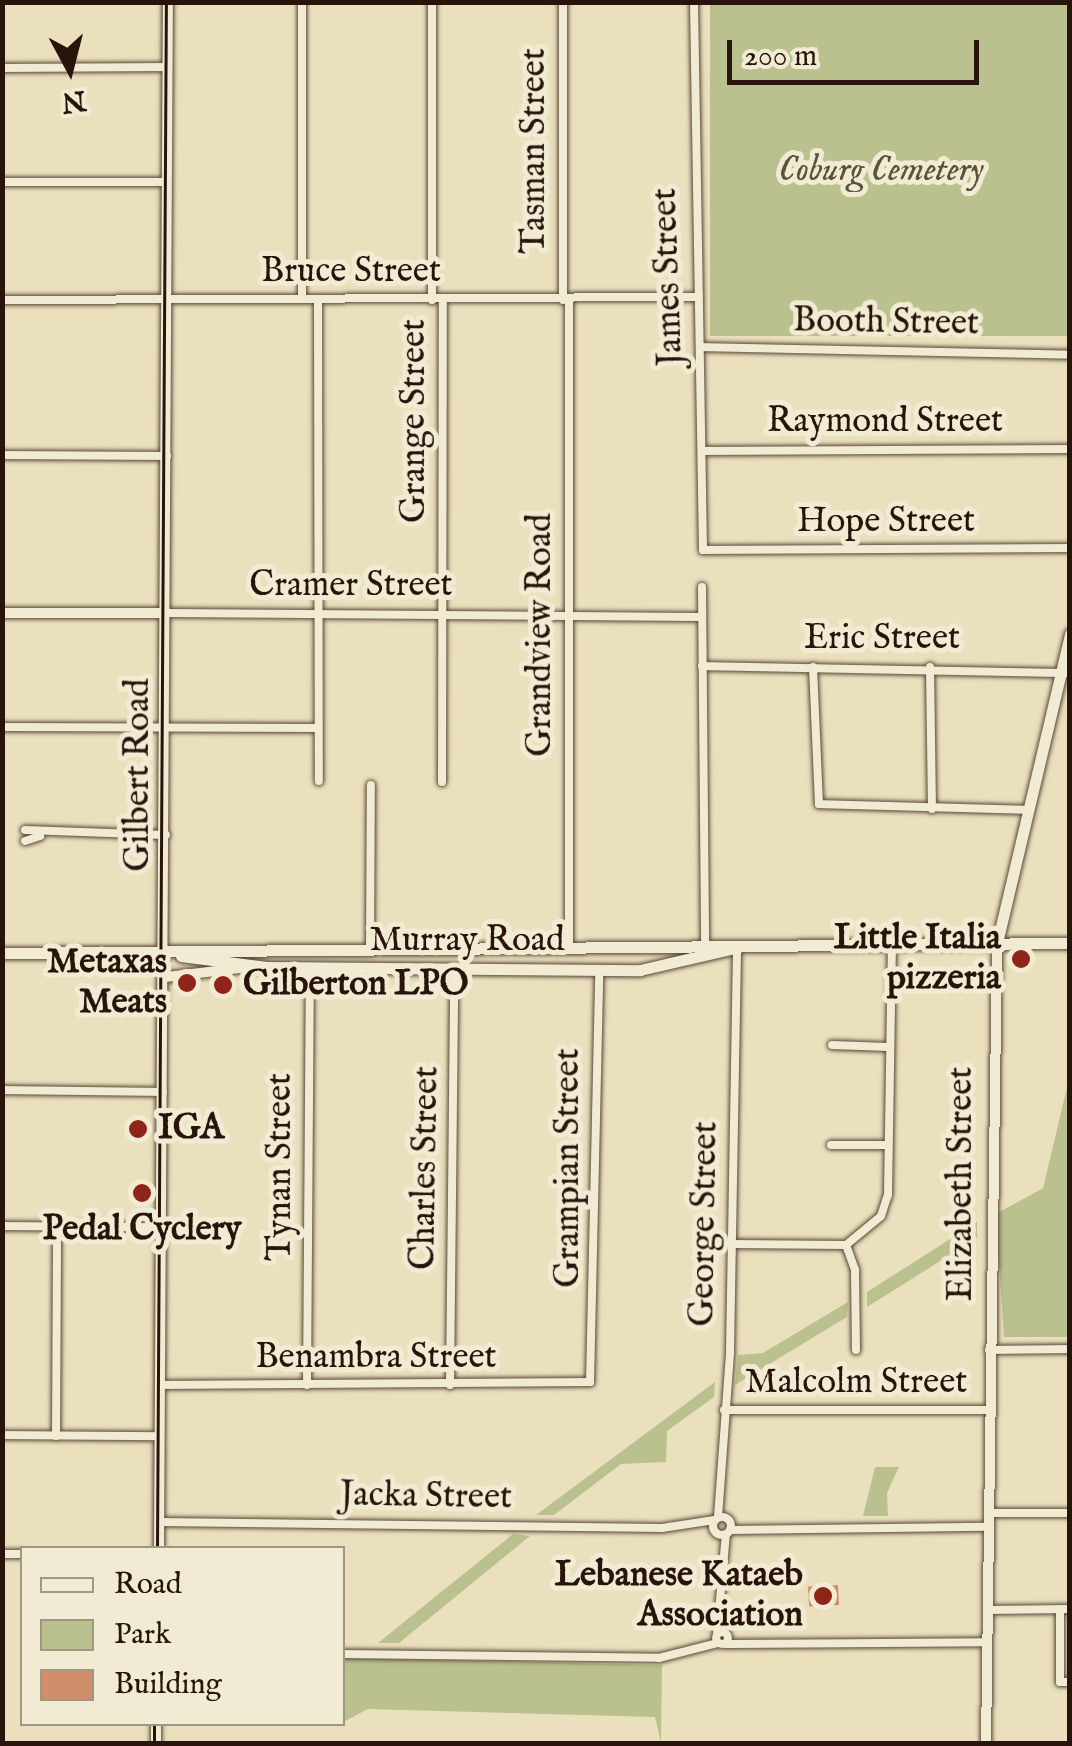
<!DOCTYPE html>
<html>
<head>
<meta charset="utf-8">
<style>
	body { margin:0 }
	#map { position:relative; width:1072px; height:1746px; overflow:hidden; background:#eae0bd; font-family:"IM FELL English",serif }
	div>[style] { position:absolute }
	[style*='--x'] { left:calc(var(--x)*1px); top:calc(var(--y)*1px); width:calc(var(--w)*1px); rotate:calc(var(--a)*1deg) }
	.green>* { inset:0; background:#bbc18e; transform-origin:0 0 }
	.building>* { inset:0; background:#d18e6b; transform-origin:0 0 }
	.roads { filter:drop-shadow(0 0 2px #594738) drop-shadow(0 0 2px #594738) }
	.minor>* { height:8px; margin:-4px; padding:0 4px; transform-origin:4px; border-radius:4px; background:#f1ebd4 }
	.minor>.ring { margin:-4px; padding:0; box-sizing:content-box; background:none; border:8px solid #f1ebd4; border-radius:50% }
	.tertiary>* { height:10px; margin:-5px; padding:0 5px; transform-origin:5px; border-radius:5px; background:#f1ebd4 }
	.secondary>* { height:11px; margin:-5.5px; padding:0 5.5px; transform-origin:5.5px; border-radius:5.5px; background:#f1ebd4 }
	.tram>* { height:2.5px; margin:-1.25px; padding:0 1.25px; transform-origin:1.25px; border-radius:1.25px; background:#29140c }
	.dots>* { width:28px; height:28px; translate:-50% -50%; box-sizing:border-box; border:5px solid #f1ebd4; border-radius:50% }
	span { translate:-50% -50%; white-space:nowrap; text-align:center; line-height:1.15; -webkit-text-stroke:10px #f1ebd4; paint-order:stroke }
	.street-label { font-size:35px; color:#29140c }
	.park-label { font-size:35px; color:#5c513a; font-style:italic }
	.poi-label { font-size:35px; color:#29140c; font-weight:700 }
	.right { translate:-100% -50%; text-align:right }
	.left { translate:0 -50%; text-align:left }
	.frame { position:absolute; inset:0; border:5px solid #29140c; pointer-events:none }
	.legend { position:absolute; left:20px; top:1546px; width:325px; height:180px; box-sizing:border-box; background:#f1ebd4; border:2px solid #a19584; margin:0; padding:12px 18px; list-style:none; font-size:30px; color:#29140c }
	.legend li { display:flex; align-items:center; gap:20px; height:50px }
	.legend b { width:50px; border:2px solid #a19584 }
	.north { position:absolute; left:20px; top:20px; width:100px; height:100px; -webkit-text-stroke:8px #f1ebd4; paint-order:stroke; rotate:173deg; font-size:28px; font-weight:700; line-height:40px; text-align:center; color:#29140c }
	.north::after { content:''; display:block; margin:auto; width:35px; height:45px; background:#29140c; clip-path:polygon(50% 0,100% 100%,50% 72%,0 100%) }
	.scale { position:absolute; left:727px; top:40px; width:252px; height:45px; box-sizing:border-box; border:5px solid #29140c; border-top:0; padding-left:12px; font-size:30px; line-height:35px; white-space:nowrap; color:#29140c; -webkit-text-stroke:8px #f1ebd4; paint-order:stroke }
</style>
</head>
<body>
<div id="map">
	<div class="green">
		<i style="left:710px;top:3px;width:359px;height:333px"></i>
		<i style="clip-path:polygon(1069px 1079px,1069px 1337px,1004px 1337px,996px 1214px,1043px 1188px)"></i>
		<i style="clip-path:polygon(977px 1222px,977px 1238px,867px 1307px,867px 1292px)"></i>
		<i style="clip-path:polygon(848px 1302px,847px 1317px,735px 1385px,738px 1355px,763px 1353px)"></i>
		<i style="clip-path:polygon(715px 1382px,714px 1397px,667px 1431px,666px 1462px,621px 1464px,554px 1515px,536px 1515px)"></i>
		<i style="clip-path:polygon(875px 1467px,899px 1467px,887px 1493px,888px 1516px,863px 1516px)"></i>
		<i style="clip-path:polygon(513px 1534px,530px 1536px,399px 1643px,378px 1643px)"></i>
		<i style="clip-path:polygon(343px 1658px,662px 1665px,661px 1743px,655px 1717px,368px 1709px,343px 1722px)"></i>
	</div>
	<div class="building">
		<i style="left:838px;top:1585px;width:20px;height:30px;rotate:87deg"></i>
	</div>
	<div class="roads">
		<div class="minor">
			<i style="--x:432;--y:2;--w:298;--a:90"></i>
			<i style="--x:563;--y:2;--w:298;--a:90"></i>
			<i style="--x:694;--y:2;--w:548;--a:89.06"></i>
			<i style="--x:703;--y:550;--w:367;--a:-0.3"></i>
			<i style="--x:2;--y:68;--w:165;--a:-0.3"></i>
			<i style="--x:2;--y:182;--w:165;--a:0"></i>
			<i style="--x:302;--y:299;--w:297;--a:-90"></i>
			<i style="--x:318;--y:299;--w:482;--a:89.9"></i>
			<i style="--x:2;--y:300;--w:697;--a:-0.25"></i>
			<i style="--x:569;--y:300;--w:648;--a:90"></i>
			<i style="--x:701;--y:347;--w:369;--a:1.2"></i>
			<i style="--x:702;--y:451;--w:368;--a:-0.3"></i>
			<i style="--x:2;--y:455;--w:165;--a:0.3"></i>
			<i style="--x:702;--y:587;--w:359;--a:89.5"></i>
			<i style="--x:167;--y:613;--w:532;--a:0.43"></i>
			<i style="--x:702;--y:666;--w:368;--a:1.1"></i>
			<i style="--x:813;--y:667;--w:137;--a:87.5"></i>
			<i style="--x:819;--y:804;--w:210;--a:1.6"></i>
			<i style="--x:930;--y:667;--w:142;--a:89.2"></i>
			<i style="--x:2;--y:727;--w:315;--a:0.2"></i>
			<i style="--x:442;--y:782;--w:483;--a:-89.9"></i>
			<i style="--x:25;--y:830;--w:141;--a:2"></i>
			<i style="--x:25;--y:841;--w:16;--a:-18"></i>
			<i style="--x:370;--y:950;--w:165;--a:-89.7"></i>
			<i style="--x:832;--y:1045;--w:56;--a:2"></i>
			<i style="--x:2;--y:1090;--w:161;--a:0.7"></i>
			<i style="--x:831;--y:1145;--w:56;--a:0"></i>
			<i style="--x:2;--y:1226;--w:161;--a:0.4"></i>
			<i style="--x:731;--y:1244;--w:115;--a:0.5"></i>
			<i style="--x:846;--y:1245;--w:45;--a:-39.6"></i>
			<i style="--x:881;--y:1216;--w:22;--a:-72"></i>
			<i style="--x:888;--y:1195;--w:252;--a:-89.1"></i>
			<i style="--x:846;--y:1245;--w:27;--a:70"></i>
			<i style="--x:855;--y:1270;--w:80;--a:89.3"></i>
			<i style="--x:989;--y:1350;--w:81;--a:-0.7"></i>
			<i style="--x:160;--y:1385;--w:430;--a:-0.4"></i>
			<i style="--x:590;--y:1382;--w:412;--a:-88.7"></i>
			<i style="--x:307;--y:1385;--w:417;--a:-89.6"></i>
			<i style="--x:450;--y:1385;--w:416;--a:-89.4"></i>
			<i style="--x:724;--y:1410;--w:264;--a:0"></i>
			<i style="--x:2;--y:1435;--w:158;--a:0.4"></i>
			<i style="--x:56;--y:1436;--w:210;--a:-89.7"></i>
			<i style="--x:988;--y:1513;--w:82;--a:0"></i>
			<i class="ring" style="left:713px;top:1517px;width:10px;height:10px"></i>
			<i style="--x:718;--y:1517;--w:165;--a:-85.8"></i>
			<i style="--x:730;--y:1352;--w:404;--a:-89"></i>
			<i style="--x:159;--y:1522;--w:503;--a:0.68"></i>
			<i style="--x:662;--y:1528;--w:53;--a:-8.7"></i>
			<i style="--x:730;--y:1530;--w:257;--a:-0.7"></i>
			<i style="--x:2;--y:1554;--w:20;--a:0"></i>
			<i style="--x:1060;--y:1609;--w:73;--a:90"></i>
			<i style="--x:1060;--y:1682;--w:10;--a:0"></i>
			<i style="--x:987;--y:1610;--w:83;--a:-0.7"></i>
			<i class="ring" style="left:716px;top:1632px;width:4px;height:4px"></i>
			<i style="--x:717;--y:1634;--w:100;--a:-84.9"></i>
			<i style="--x:726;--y:1644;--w:260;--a:-0.4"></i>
			<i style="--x:342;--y:1654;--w:317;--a:0.7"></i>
			<i style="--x:659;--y:1658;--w:61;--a:-14.3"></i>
		</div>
		<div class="tertiary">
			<i style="--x:2;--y:613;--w:165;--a:0"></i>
			<i style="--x:166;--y:977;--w:75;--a:-6.9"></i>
			<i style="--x:159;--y:1548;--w:1546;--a:-89.67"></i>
			<i style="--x:156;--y:1744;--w:20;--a:-90"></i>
			<i style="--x:986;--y:1744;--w:801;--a:-89.21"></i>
		</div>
		<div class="secondary">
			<i style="--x:997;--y:943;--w:318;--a:-76.7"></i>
			<i style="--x:2;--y:953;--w:1068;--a:-0.54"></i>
			<i style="--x:181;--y:956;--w:86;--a:7.4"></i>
			<i style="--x:266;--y:967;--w:374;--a:0.5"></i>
			<i style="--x:640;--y:970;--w:102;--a:-13.1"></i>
		</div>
	</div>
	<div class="tram">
		<i style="--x:157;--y:1548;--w:1546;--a:-89.67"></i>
		<i style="--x:154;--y:1744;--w:20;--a:-90"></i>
	</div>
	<div class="dots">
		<i style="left:1021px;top:959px;background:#8f2418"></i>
		<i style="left:187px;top:983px;background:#8f2418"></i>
		<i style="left:223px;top:985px;background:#8f2418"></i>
		<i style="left:138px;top:1129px;background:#8f2418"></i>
		<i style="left:142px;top:1193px;background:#8f2418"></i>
		<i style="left:823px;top:1596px;background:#8f2418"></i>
	</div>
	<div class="street-label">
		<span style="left:535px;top:151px;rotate:-90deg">Tasman Street</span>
		<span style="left:351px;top:272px">Bruce Street</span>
		<span style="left:669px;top:277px;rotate:-92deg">James Street</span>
		<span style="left:886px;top:323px;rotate:1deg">Booth Street</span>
		<span style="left:415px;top:421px;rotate:-90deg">Grange Street</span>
		<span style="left:885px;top:422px">Raymond Street</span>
		<span style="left:886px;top:522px">Hope Street</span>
		<span style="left:351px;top:586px">Cramer Street</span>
		<span style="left:541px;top:635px;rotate:-90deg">Grandview Road</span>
		<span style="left:882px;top:639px">Eric Street</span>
		<span style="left:139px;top:775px;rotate:-90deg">Gilbert Road</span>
		<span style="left:467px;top:941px">Murray Road</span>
		<span style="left:281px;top:1167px;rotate:-90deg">Tynan Street</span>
		<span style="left:426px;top:1168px;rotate:-89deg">Charles Street</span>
		<span style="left:569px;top:1168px;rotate:-90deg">Grampian Street</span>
		<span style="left:962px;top:1184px;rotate:-90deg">Elizabeth Street</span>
		<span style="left:705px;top:1224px;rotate:-89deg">George Street</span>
		<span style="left:376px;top:1358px">Benambra Street</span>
		<span style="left:856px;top:1383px">Malcolm Street</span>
		<span style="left:426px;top:1497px;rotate:1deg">Jacka Street</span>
	</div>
	<div class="park-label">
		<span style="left:881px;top:171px">Coburg Cemetery</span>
	</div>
	<div class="poi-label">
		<span class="right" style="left:1001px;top:959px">Little Italia<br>pizzeria</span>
		<span class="right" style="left:167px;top:983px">Metaxas<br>Meats</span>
		<span class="left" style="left:243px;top:985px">Gilberton LPO</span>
		<span class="left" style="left:158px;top:1129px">IGA</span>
		<span style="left:142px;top:1230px">Pedal Cyclery</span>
		<span class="right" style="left:803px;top:1596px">Lebanese Kataeb<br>Association</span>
	</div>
	<div class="frame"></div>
	<ul class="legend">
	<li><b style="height:12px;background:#f1ebd4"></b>Road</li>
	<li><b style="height:28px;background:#bbc18e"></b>Park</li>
	<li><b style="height:28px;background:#d18e6b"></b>Building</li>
	</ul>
	<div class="north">N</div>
	<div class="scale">200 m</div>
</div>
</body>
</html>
